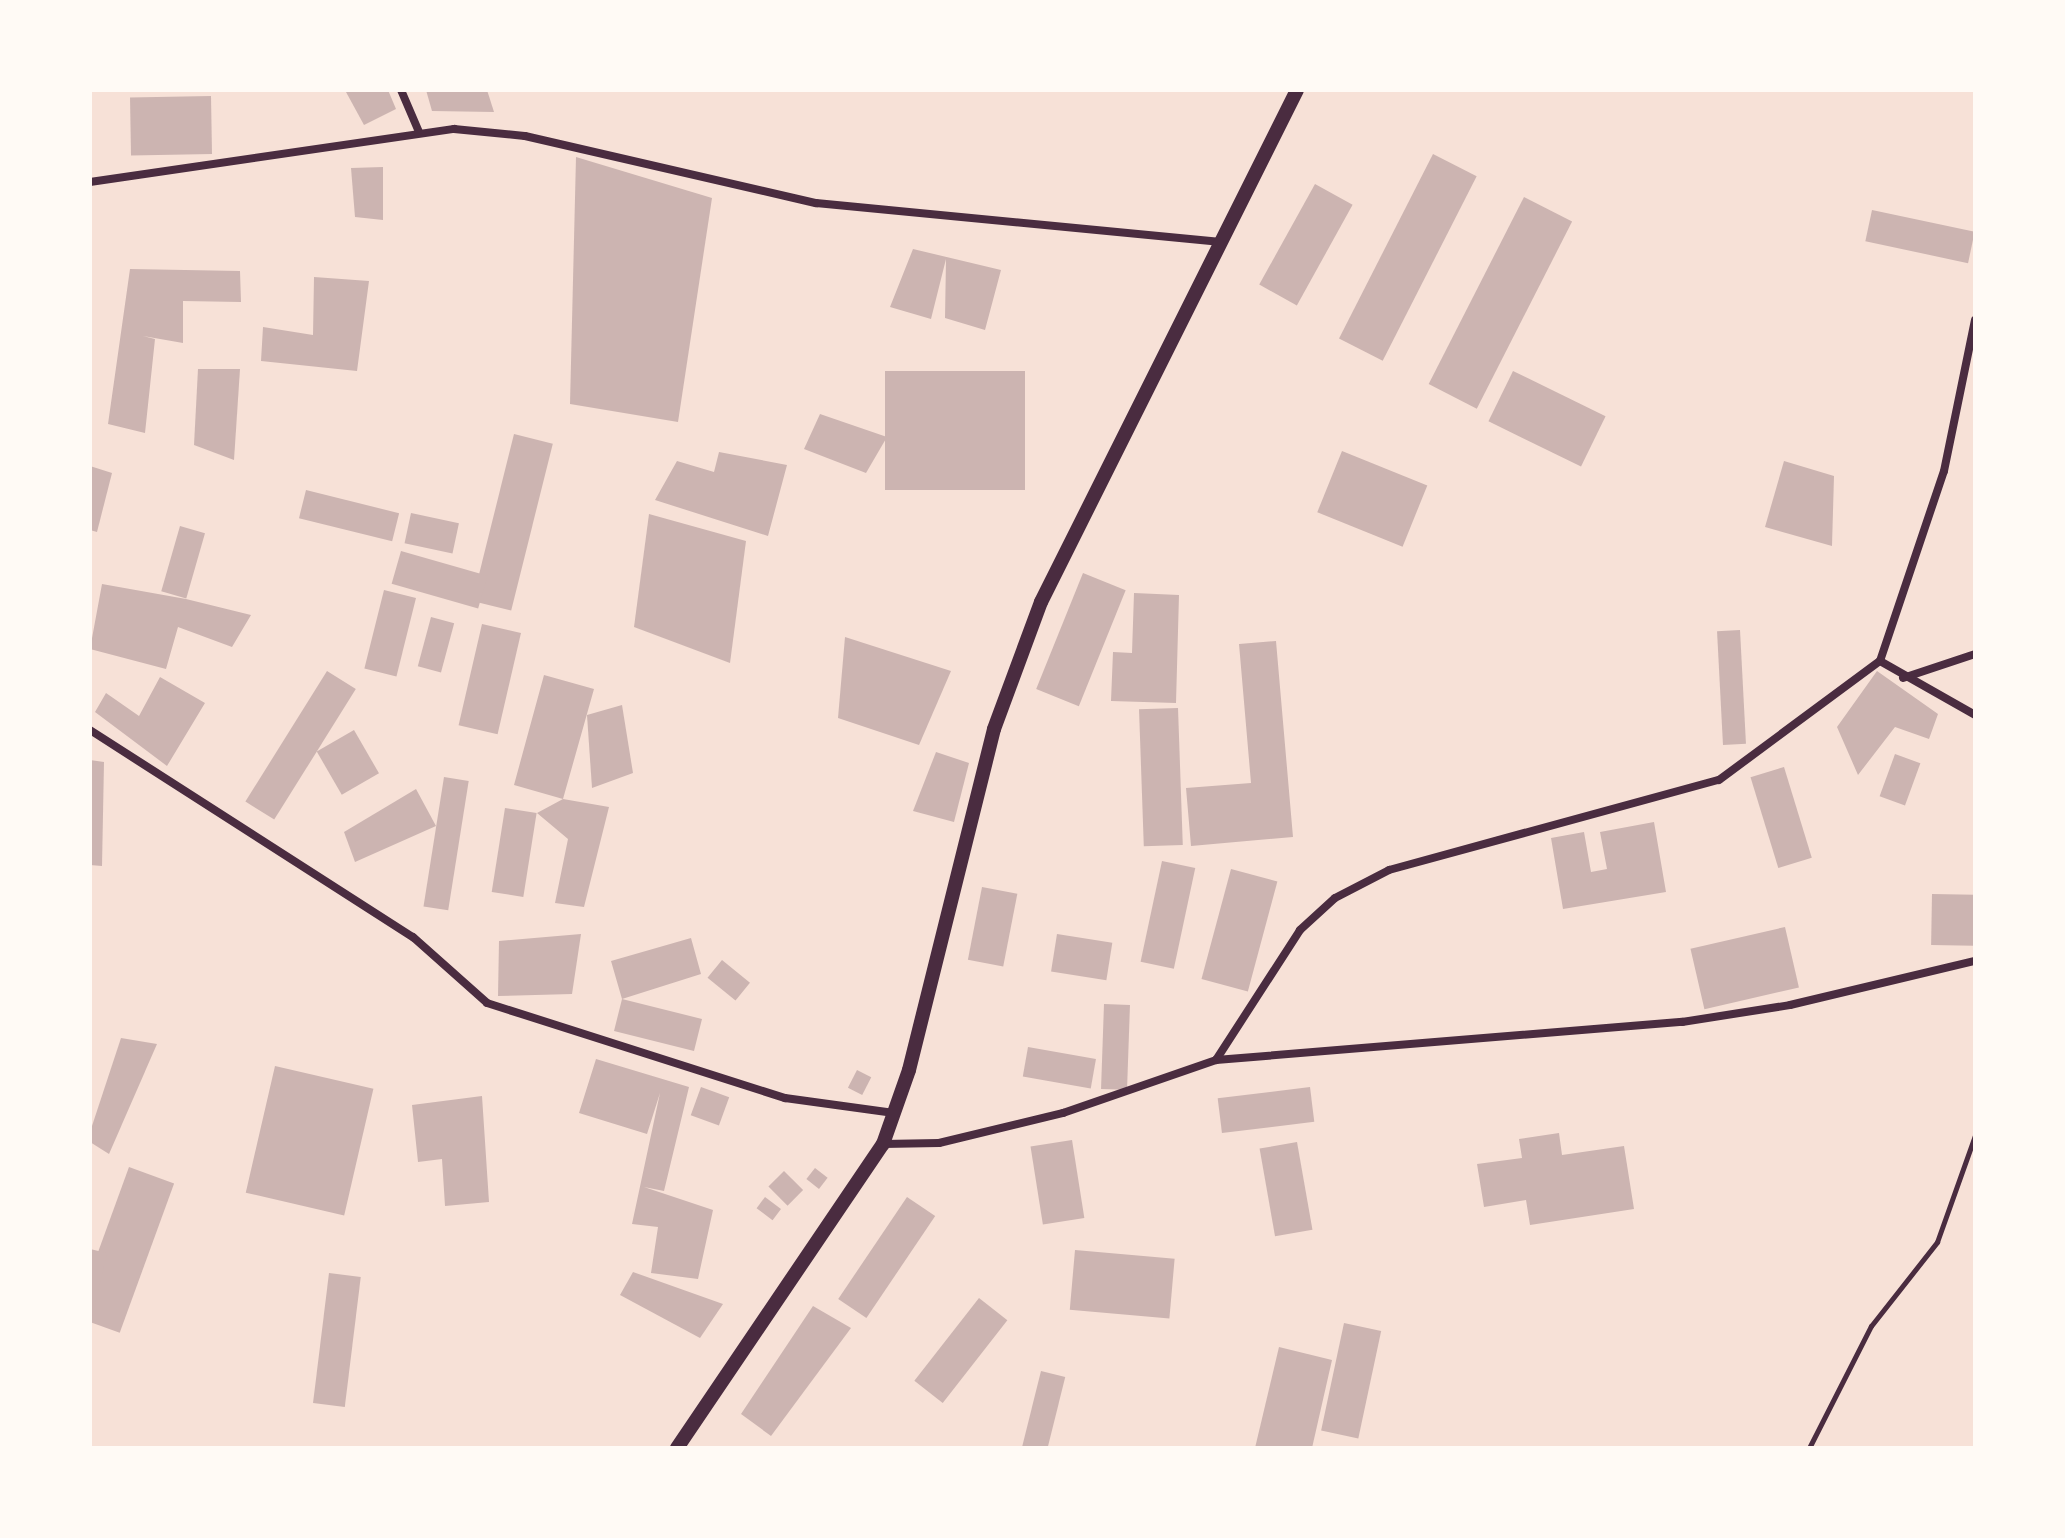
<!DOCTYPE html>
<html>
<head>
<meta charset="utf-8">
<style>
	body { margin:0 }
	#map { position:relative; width:2065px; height:1538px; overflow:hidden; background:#f7e1d7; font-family:Helvetica,sans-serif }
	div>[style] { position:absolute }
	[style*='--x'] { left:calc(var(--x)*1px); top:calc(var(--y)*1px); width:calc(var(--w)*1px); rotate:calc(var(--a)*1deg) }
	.building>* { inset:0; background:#ccb4b1; transform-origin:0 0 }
	.path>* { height:5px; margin:-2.5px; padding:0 2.5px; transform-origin:2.5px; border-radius:2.5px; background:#4a2c40 }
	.minor>* { height:8px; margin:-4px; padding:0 4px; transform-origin:4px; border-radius:4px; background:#4a2c40 }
	.tertiary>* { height:14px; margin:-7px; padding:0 7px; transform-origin:7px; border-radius:7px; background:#4a2c40 }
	span { translate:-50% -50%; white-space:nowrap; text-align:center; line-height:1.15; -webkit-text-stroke:6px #fffaf5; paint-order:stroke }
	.frame { position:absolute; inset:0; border:92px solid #fffaf5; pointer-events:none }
</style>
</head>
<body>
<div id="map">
	<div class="building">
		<i style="clip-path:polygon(388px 90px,396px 109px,364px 125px,346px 92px)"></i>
		<i style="clip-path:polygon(426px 90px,487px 90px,494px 112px,432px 111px)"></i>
		<i style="left:211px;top:96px;width:58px;height:81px;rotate:89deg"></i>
		<i style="left:1433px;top:154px;width:49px;height:207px;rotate:27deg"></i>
		<i style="clip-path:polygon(576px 157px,712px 198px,678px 422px,570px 404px)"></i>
		<i style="clip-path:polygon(383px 167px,383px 220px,355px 217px,351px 168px)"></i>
		<i style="left:1315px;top:184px;width:43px;height:115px;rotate:29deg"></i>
		<i style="left:1524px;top:197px;width:54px;height:210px;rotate:27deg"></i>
		<i style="left:1872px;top:210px;width:105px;height:32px;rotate:12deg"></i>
		<i style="clip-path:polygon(913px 249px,1001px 270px,985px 330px,945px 318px,946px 259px,931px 319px,890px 307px)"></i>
		<i style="clip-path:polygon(130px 269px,240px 271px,241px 302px,183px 301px,183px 343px,143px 336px,155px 339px,145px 433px,108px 424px)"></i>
		<i style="clip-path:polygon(314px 277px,369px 281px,357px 371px,261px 361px,263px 327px,313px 335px)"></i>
		<i style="clip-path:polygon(198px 369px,240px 369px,234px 460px,194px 445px)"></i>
		<i style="left:1025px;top:371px;width:119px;height:140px;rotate:90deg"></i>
		<i style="left:1513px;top:371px;width:103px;height:56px;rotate:26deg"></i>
		<i style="clip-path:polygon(820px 414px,887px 437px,866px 473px,804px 449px)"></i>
		<i style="left:514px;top:434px;width:40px;height:172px;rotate:14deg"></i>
		<i style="left:1342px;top:451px;width:92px;height:66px;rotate:22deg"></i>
		<i style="clip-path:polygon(719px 452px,787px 465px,768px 536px,655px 500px,677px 461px,714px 472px)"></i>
		<i style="clip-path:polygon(1784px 461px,1834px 476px,1832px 546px,1765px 527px)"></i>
		<i style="clip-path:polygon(90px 466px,112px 473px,97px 532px,90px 530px)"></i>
		<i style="left:306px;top:490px;width:96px;height:29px;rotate:14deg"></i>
		<i style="left:411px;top:513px;width:49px;height:31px;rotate:12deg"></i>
		<i style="clip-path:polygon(649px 514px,746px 541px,730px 663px,634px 627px)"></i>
		<i style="left:180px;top:526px;width:26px;height:68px;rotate:16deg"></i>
		<i style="left:401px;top:551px;width:90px;height:34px;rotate:16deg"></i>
		<i style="left:1083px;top:573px;width:46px;height:125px;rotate:22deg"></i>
		<i style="clip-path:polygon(102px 584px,186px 599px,251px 615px,232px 647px,178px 627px,166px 669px,90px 649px)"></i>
		<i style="left:384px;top:590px;width:33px;height:81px;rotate:14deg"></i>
		<i style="clip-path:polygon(1134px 593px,1179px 595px,1176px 703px,1111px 701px,1113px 652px,1132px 653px)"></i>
		<i style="left:431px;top:617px;width:24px;height:51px;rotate:15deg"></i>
		<i style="left:482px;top:624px;width:40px;height:104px;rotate:13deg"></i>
		<i style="left:1740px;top:630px;width:114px;height:23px;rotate:87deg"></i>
		<i style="clip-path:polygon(845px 637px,951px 671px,919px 745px,838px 718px)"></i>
		<i style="clip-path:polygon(1276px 641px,1293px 837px,1191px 846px,1186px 788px,1251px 783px,1239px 644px)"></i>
		<i style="left:327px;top:671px;width:34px;height:154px;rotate:32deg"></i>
		<i style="clip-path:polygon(1877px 671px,1938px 714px,1929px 739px,1895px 727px,1858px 775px,1837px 727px)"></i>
		<i style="clip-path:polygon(544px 675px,594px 689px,563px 799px,609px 807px,584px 907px,555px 903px,568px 839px,537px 813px,563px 799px,514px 785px)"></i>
		<i style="clip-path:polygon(160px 677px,205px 703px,167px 766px,95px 712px,106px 693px,139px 716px)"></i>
		<i style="clip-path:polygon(622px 705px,633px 773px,592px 788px,587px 715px)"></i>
		<i style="left:1178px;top:708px;width:137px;height:39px;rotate:88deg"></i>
		<i style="left:354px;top:730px;width:50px;height:43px;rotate:60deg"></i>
		<i style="clip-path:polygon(936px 752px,969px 763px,954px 822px,913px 811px)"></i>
		<i style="left:1895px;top:754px;width:27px;height:45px;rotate:20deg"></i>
		<i style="clip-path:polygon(90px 760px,104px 762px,102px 866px,90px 865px)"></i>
		<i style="left:1784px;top:767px;width:95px;height:35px;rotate:73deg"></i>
		<i style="left:444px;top:777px;width:25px;height:131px;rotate:9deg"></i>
		<i style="clip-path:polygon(416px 789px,436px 826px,355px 862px,344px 832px)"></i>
		<i style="left:505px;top:808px;width:32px;height:85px;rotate:9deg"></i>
		<i style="clip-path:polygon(1654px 822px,1666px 892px,1563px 909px,1551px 838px,1584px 832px,1591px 872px,1607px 869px,1600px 832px)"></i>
		<i style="left:1162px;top:861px;width:34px;height:103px;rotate:12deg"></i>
		<i style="left:1231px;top:869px;width:48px;height:114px;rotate:15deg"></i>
		<i style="left:982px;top:887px;width:36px;height:74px;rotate:11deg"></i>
		<i style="left:1932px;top:894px;width:43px;height:51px;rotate:1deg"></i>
		<i style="left:1785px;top:927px;width:62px;height:97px;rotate:77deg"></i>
		<i style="clip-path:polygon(581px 934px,572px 994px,498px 996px,499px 941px)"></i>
		<i style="left:1057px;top:934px;width:56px;height:38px;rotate:9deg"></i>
		<i style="clip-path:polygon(691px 938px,701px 974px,622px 999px,702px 1019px,694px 1051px,614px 1031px,622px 999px,611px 961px)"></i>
		<i style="left:722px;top:960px;width:36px;height:23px;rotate:39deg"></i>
		<i style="left:1104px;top:1004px;width:26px;height:85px;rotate:2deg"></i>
		<i style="clip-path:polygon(121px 1038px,157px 1044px,109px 1154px,90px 1142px,90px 1132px)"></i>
		<i style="left:1028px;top:1047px;width:69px;height:30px;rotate:10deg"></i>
		<i style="clip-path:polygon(596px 1059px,689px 1087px,664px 1191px,644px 1187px,713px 1210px,698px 1279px,651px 1273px,658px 1227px,632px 1224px,660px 1093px,647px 1134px,579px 1113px)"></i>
		<i style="left:275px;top:1066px;width:101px;height:130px;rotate:13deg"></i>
		<i style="left:857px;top:1070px;width:16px;height:20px;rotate:27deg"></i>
		<i style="left:701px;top:1087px;width:30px;height:30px;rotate:20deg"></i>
		<i style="left:1310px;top:1087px;width:35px;height:93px;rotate:83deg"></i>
		<i style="clip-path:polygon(482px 1096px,489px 1202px,445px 1206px,442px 1159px,418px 1162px,412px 1105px)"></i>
		<i style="clip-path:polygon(1559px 1133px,1562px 1155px,1624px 1146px,1634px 1209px,1530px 1225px,1526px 1200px,1484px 1207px,1477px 1164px,1522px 1158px,1519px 1139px)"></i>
		<i style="left:1072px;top:1140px;width:79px;height:42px;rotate:81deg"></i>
		<i style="left:1297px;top:1142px;width:89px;height:38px;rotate:80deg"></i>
		<i style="left:129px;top:1167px;width:48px;height:159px;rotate:20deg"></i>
		<i style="left:815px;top:1168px;width:16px;height:14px;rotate:38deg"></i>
		<i style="left:784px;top:1171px;width:27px;height:22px;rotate:45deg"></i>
		<i style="left:765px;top:1197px;width:20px;height:14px;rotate:37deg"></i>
		<i style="left:907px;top:1197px;width:34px;height:123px;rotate:34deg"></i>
		<i style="clip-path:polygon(90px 1249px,107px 1253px,91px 1321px,90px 1320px)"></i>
		<i style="left:1075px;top:1250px;width:100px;height:60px;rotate:5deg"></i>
		<i style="clip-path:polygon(633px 1272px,723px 1304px,700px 1338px,620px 1295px)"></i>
		<i style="left:329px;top:1273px;width:32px;height:131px;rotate:7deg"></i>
		<i style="left:979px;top:1298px;width:36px;height:105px;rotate:38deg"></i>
		<i style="clip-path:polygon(813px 1306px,851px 1328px,771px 1436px,741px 1414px)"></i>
		<i style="left:1344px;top:1323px;width:38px;height:110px;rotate:12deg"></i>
		<i style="clip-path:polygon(1279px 1347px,1332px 1360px,1312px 1448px,1255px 1448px)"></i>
		<i style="left:1041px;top:1371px;width:25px;height:79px;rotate:14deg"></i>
	</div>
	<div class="path">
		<i style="--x:1809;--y:1448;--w:137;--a:-63.1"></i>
		<i style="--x:1871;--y:1326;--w:107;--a:-51.8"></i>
		<i style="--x:1937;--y:1242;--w:114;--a:-70.4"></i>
	</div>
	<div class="minor">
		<i style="--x:401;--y:90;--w:46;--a:66.8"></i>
		<i style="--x:90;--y:182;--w:368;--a:-8.3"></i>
		<i style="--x:454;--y:129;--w:71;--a:5.6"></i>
		<i style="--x:525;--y:136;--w:299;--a:13"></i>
		<i style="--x:816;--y:203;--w:407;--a:5.5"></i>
		<i style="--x:1880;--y:661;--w:109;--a:29.6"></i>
		<i style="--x:1903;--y:678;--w:76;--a:-18.4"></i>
		<i style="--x:90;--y:730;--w:384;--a:32.7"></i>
		<i style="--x:413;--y:937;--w:99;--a:41.7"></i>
		<i style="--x:487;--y:1003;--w:313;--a:17.7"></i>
		<i style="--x:785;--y:1098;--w:110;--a:7.8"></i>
		<i style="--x:1216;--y:1060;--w:155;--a:-57.1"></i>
		<i style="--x:1300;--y:930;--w:47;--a:-42.4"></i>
		<i style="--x:1335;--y:898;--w:61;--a:-27.4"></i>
		<i style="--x:1389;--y:870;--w:342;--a:-15.3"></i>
		<i style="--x:1719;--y:780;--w:200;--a:-36.5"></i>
		<i style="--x:1880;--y:661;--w:200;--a:-71.4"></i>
		<i style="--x:1944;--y:471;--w:154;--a:-78.4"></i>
		<i style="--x:883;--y:1144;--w:56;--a:-1"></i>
		<i style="--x:939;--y:1143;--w:128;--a:-13.6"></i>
		<i style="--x:1063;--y:1113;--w:162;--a:-19.1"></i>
		<i style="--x:1216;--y:1060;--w:468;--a:-4.7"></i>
		<i style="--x:1682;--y:1022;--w:109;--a:-8.9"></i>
		<i style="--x:1790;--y:1005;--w:190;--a:-13.4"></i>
	</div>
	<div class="tertiary">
		<i style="--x:677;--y:1448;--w:367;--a:-55.9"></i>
		<i style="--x:883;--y:1144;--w:78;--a:-70.6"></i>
		<i style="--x:909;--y:1070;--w:351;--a:-76"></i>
		<i style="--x:994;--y:729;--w:135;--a:-69.7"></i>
		<i style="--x:1041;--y:602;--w:572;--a:-63.43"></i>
	</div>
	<div class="frame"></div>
</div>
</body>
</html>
